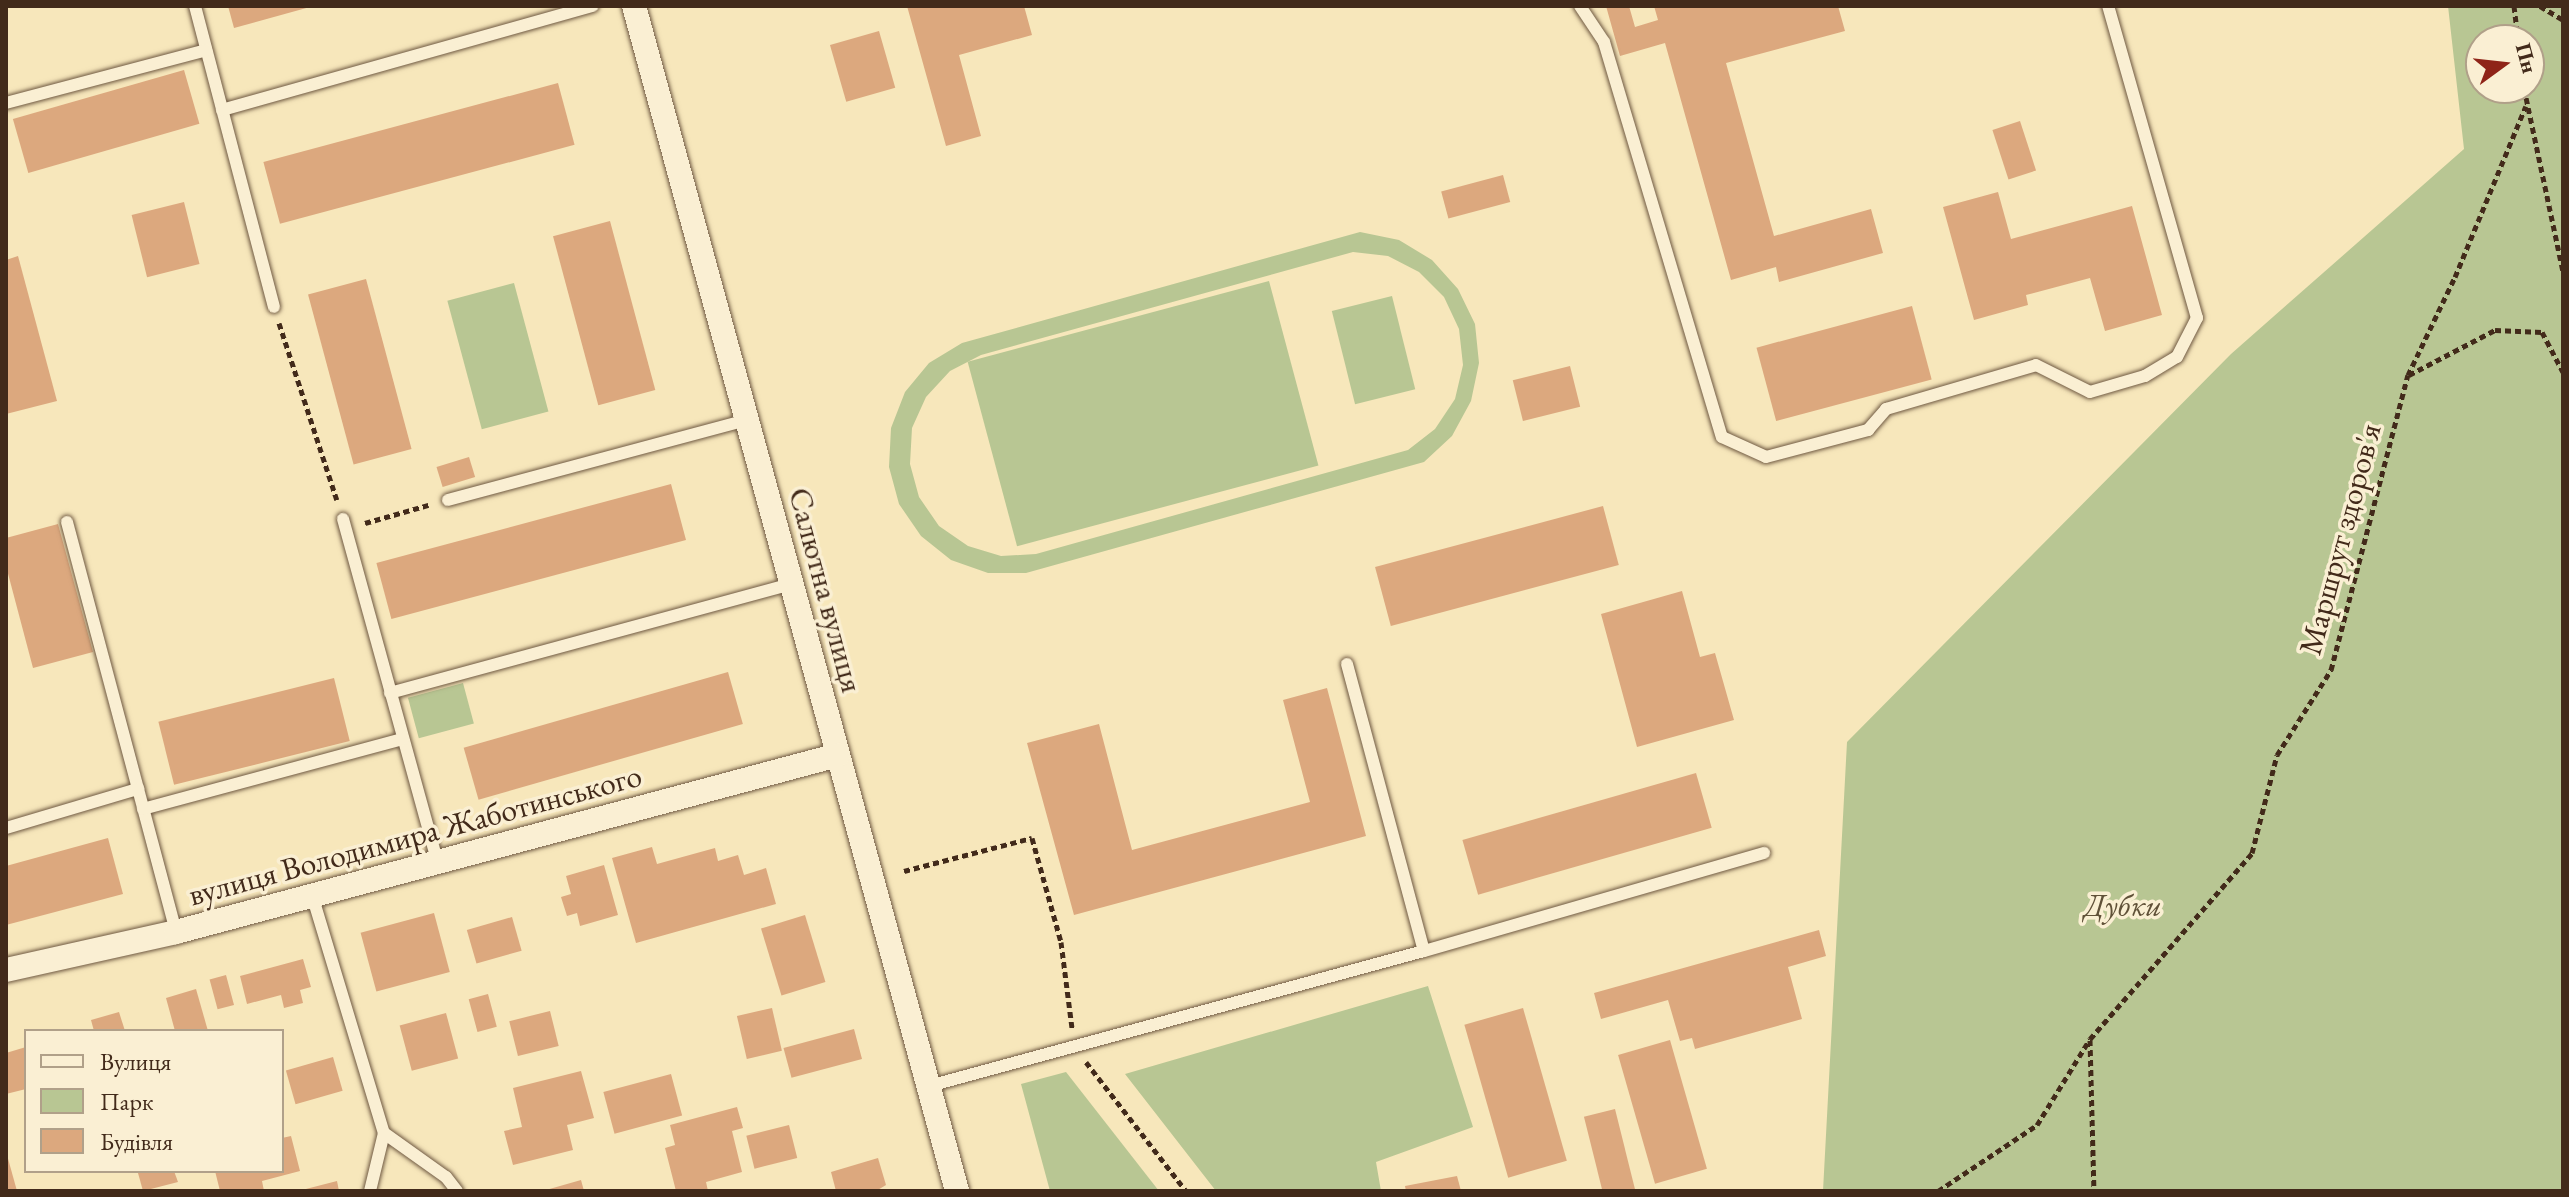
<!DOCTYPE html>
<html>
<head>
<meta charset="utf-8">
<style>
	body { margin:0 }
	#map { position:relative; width:2569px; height:1197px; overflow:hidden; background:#f7e7bb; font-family:"EB Garamond",serif }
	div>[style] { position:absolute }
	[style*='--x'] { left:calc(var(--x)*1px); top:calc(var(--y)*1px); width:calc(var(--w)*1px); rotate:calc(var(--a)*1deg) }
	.green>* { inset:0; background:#b8c693; transform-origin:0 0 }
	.building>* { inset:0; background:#dca87e; transform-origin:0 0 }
	.path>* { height:5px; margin-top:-2.5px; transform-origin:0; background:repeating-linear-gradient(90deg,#422a1a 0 6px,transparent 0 10px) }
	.roads { filter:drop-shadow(0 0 2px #6f5942) drop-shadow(0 0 2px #6f5942) }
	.lane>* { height:12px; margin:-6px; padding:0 6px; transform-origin:6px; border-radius:6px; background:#faefd3 }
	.street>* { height:24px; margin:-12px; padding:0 12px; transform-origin:12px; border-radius:12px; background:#faefd3 }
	span { translate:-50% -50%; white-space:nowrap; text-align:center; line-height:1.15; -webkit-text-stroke:7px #faefd3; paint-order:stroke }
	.street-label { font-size:32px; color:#422a1a }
	.park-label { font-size:32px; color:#605138; font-style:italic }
	.frame { position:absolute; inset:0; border:8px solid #422a1a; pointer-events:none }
	.legend { position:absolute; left:24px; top:1029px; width:260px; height:144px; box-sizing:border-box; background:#faefd3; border:2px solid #b0a089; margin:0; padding:10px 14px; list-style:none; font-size:24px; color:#422a1a }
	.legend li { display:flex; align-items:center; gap:16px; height:40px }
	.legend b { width:40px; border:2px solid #b0a089 }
	.north { position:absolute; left:2465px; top:24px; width:80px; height:80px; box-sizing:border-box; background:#faefd3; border:2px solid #b0a089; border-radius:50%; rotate:75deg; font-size:22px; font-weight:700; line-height:32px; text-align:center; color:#422a1a }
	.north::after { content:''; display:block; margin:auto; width:28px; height:36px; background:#8f2418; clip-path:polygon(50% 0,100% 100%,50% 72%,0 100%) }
</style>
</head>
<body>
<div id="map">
	<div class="green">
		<i style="clip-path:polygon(evenodd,2448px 6px,2563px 6px,2563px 1191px,1823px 1191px,1847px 742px,2231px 354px,2464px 149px,2448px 6px,2529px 40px,2529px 88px,2481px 88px,2481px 40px,2529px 40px)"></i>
		<i style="clip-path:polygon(evenodd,1360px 232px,1399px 240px,1432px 260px,1458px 289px,1475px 324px,1479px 363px,1471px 401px,1452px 436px,1424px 462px,1026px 573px,988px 573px,951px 560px,921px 536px,899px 504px,889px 467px,891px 428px,905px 392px,929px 363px,962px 343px,1360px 232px,1353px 252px,1388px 256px,1419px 272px,1444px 297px,1459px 329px,1463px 365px,1455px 399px,1435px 429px,1408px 450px,1036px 554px,1001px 556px,968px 546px,939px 526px,919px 497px,910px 464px,912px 428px,926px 397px,950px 371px,981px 355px,1353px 252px)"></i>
		<i style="left:1269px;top:281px;width:191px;height:312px;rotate:75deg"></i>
		<i style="left:514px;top:283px;width:133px;height:69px;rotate:75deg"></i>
		<i style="left:1392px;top:296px;width:96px;height:62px;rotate:76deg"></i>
		<i style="left:463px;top:683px;width:42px;height:57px;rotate:75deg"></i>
		<i style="clip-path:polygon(1428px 986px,1473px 1127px,1376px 1162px,1381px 1191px,1216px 1191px,1125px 1074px)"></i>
		<i style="clip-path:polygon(1066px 1072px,1159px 1191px,1050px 1191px,1021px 1084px)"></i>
	</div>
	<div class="building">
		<i style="clip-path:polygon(228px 6px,310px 6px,310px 7px,234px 28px)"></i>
		<i style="clip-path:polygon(907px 6px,1024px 6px,1032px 35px,959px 55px,981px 136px,946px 146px)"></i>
		<i style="clip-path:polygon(1606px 6px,1629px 6px,1635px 27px,1658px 20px,1654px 6px,1838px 6px,1845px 31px,1726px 63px,1774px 236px,1871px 209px,1883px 253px,1779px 282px,1776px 267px,1731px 280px,1665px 43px,1620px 56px)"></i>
		<i style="left:879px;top:31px;width:59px;height:51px;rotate:74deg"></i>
		<i style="left:184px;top:70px;width:56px;height:178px;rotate:74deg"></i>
		<i style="left:558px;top:83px;width:64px;height:305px;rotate:75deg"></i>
		<i style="left:2020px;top:121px;width:52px;height:29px;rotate:72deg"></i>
		<i style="left:1503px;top:175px;width:28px;height:64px;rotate:75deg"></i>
		<i style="clip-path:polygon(1998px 192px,2011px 239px,2132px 206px,2162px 315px,2105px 331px,2090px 278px,2026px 295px,2028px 305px,1974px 320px,1943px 207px)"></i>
		<i style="left:184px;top:202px;width:64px;height:54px;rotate:76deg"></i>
		<i style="left:610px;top:221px;width:175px;height:59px;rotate:75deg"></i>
		<i style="clip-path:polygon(18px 256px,57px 401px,6px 414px,6px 260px)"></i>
		<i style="left:366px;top:279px;width:176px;height:60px;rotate:75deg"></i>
		<i style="left:1912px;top:306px;width:76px;height:161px;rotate:75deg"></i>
		<i style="left:1570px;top:366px;width:42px;height:59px;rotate:76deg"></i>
		<i style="left:469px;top:457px;width:21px;height:34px;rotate:73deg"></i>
		<i style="left:671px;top:484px;width:58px;height:305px;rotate:75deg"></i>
		<i style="left:1603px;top:506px;width:61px;height:236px;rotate:75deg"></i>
		<i style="clip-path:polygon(58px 524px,93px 652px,33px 668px,6px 566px,6px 538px)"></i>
		<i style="clip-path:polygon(1682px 591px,1700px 657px,1715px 653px,1734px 720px,1637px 747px,1601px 614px)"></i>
		<i style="left:728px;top:672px;width:54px;height:275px;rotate:74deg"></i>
		<i style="left:334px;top:678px;width:65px;height:181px;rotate:76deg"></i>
		<i style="clip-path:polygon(1327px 688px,1366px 836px,1074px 915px,1027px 743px,1099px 724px,1132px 850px,1310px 802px,1283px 700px)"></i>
		<i style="left:1696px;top:773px;width:57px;height:243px;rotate:74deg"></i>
		<i style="clip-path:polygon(108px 838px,123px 894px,6px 925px,6px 866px)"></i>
		<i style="clip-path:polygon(652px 847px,657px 864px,715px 848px,718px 861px,738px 855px,744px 875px,766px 868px,776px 904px,636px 943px,612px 858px)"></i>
		<i style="clip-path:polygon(604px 865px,618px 915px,580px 926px,577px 913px,567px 916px,561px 897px,571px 894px,566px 876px)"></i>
		<i style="left:434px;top:913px;width:61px;height:76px;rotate:75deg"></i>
		<i style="left:805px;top:915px;width:70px;height:46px;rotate:73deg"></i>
		<i style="left:512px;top:917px;width:35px;height:47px;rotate:74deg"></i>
		<i style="clip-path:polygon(1819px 930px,1826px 956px,1788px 967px,1802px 1019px,1695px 1049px,1692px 1038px,1680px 1041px,1668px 1000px,1601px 1019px,1594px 993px)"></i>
		<i style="clip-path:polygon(303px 959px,311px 987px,300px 990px,303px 1003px,284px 1008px,281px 995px,247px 1004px,240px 976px)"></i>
		<i style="left:226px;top:975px;width:31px;height:17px;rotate:75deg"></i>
		<i style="clip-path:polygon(196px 989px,208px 1031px,175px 1031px,166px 998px)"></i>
		<i style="left:488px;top:994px;width:34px;height:20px;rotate:75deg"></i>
		<i style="left:772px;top:1008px;width:44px;height:36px;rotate:77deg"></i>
		<i style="left:1523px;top:1008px;width:159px;height:61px;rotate:74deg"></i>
		<i style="left:550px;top:1011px;width:36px;height:42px;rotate:76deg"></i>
		<i style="clip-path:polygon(119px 1012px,125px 1031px,94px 1031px,91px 1020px)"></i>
		<i style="left:446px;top:1013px;width:47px;height:48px;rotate:75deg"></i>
		<i style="left:854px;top:1029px;width:31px;height:73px;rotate:75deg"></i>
		<i style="left:1670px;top:1040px;width:134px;height:54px;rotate:74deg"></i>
		<i style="clip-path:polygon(26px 1047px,26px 1089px,6px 1094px,6px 1053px)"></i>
		<i style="left:333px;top:1057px;width:35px;height:49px;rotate:74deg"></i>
		<i style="clip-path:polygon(581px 1071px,594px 1118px,567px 1125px,573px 1150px,513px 1165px,504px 1131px,522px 1127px,513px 1088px)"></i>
		<i style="left:671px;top:1074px;width:43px;height:70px;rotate:75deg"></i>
		<i style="clip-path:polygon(737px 1107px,743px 1128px,732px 1131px,742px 1172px,706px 1182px,708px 1191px,676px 1191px,665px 1148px,675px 1145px,670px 1125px)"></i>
		<i style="left:1615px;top:1109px;width:85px;height:32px;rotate:76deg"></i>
		<i style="left:789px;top:1125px;width:34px;height:44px;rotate:76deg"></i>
		<i style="clip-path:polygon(291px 1136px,300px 1171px,262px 1181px,264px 1191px,220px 1191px,215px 1171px,282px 1171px,282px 1138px)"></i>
		<i style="clip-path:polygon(6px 1155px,7px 1155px,17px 1191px,6px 1191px)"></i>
		<i style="clip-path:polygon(878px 1158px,886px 1185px,876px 1191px,836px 1191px,831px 1172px)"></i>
		<i style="clip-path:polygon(145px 1171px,174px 1171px,178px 1182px,143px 1191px,138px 1173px)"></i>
		<i style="clip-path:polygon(1457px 1176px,1461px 1191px,1406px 1191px,1405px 1186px)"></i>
		<i style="clip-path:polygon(581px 1180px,584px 1191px,546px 1191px,546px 1190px)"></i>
		<i style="clip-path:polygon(337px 1181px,339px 1191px,302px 1191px,302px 1190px)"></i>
	</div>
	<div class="path">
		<i style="--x:2514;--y:6;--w:34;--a:83"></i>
		<i style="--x:2540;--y:6;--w:27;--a:31"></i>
		<i style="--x:2524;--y:88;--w:187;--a:78"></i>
		<i style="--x:279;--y:323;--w:186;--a:71.9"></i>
		<i style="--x:2409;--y:375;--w:97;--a:-27.6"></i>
		<i style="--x:2495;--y:330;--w:47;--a:2.4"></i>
		<i style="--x:2542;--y:332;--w:45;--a:62.3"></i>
		<i style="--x:365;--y:523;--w:66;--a:-15.9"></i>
		<i style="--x:904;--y:871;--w:132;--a:-14.5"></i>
		<i style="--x:1032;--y:838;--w:108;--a:74.4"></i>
		<i style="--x:1061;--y:942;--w:87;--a:82.7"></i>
		<i style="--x:2090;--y:1040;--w:151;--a:88.5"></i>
		<i style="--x:1086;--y:1062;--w:163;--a:52.2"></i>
		<i style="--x:1938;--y:1191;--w:119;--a:-33.7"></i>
		<i style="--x:2037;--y:1125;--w:101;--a:-58.4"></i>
		<i style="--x:2090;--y:1039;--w:247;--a:-48.9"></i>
		<i style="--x:2252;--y:853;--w:101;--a:-75.7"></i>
		<i style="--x:2277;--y:755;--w:101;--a:-57.6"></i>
		<i style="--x:2331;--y:670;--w:305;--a:-75.4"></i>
		<i style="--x:2408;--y:375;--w:109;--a:-64.4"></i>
		<i style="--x:2455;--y:277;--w:185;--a:-67.5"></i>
	</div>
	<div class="roads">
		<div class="lane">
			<i style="--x:195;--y:6;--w:311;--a:75.3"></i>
			<i style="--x:1580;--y:6;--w:43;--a:56.3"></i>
			<i style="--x:1604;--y:42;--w:412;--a:73.4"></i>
			<i style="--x:1722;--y:437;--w:48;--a:24.4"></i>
			<i style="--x:1766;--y:457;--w:106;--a:-14.8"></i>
			<i style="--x:1868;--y:430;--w:28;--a:-49"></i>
			<i style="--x:1886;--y:409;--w:156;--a:-16.3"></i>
			<i style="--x:2036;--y:365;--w:60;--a:26.6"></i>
			<i style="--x:2090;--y:392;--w:57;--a:-16.2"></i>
			<i style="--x:2145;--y:376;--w:37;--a:-31"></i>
			<i style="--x:2177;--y:357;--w:44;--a:-62.9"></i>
			<i style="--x:2197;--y:318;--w:324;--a:-105.9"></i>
			<i style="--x:6;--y:103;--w:207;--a:-14.8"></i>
			<i style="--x:222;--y:110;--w:385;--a:-15.7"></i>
			<i style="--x:448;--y:500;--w:310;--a:-15"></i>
			<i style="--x:343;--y:519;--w:357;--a:74.6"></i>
			<i style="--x:67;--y:522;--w:424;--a:75.1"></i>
			<i style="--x:1347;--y:664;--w:297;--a:75"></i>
			<i style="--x:390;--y:693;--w:417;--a:-15.2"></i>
			<i style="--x:143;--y:809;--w:269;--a:-15.1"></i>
			<i style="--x:6;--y:828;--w:138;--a:-16.5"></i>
			<i style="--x:312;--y:895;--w:249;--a:73.2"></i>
			<i style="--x:384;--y:1133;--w:60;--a:103.6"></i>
			<i style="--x:929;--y:1086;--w:513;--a:-15.26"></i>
			<i style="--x:1424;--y:951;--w:354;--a:-16.1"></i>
			<i style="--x:384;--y:1133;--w:76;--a:35.4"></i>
			<i style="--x:446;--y:1177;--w:18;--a:52"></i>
		</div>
		<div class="street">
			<i style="--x:634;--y:6;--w:1228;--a:74.75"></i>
			<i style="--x:6;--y:970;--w:174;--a:-12.6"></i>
			<i style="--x:176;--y:932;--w:685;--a:-14.97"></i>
		</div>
	</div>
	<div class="street-label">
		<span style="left:2340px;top:539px;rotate:-75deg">Маршрут здоров'я</span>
		<span style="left:826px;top:590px;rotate:75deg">Салютна вулиця</span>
		<span style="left:415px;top:835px;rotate:-15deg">вулиця Володимира Жаботинського</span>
	</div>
	<div class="park-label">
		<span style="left:2123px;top:905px">Дубки</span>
	</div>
	<div class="frame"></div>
	<ul class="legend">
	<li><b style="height:10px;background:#faefd3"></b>Вулиця</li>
	<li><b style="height:22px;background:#b8c693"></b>Парк</li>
	<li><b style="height:22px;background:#dca87e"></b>Будівля</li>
	</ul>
	<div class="north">Пн</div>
</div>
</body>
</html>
